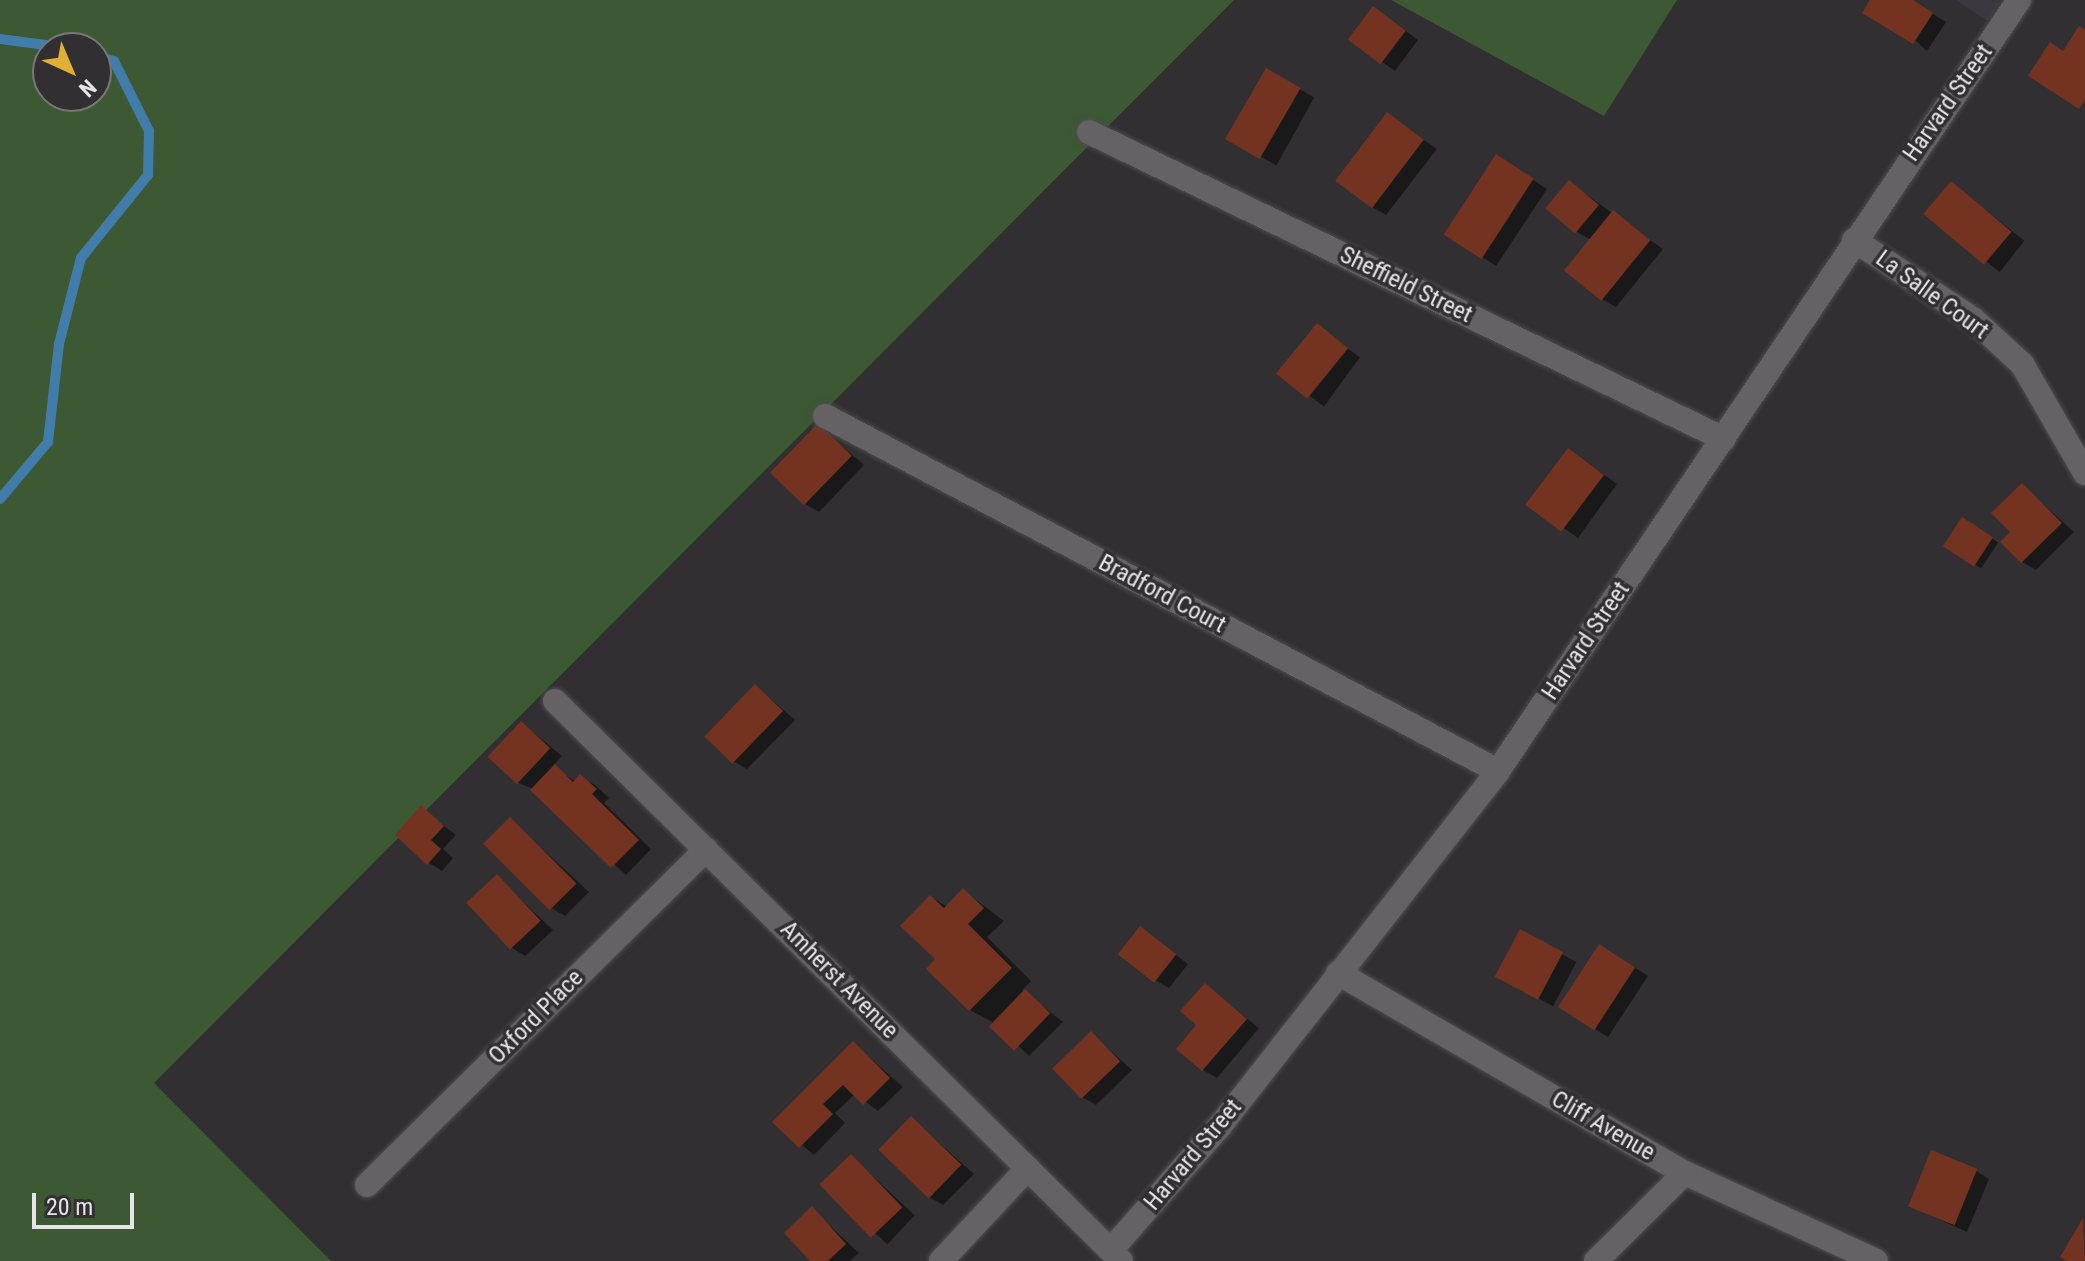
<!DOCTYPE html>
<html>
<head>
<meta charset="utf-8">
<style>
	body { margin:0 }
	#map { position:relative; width:2085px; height:1261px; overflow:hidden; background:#312f32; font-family:"Roboto Condensed",sans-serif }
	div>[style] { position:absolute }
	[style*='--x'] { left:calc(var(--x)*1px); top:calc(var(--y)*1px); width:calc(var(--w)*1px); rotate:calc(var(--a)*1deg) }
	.built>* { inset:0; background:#3d383f }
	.green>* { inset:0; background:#3c5933 }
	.shadow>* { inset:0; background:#0007; transform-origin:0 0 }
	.stream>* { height:10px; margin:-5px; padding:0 5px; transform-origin:5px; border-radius:5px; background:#417cab }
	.building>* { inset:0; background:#743320; transform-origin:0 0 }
	.roads { filter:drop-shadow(0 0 2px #4e4c4f) drop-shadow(0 0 2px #4e4c4f) }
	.minor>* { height:24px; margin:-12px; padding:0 12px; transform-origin:12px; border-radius:12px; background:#646265 }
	span { translate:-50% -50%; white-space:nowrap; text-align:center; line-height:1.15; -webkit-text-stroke:7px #312f32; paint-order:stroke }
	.street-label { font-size:24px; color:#e5e4e6 }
	.north { position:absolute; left:32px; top:32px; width:80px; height:80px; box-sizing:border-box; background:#312f32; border:2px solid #79777a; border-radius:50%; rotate:136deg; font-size:22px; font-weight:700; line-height:32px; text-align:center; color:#e5e4e6 }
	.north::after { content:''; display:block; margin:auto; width:28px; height:36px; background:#dfb034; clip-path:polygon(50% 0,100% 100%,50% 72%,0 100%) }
	.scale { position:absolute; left:32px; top:1193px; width:102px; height:36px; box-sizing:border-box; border:4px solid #e5e4e6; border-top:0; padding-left:10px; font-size:24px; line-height:28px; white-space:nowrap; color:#e5e4e6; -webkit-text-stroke:6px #312f32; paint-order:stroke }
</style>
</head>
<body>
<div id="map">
	<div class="built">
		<i style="clip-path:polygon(1956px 0,2001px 0,1987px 21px)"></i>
	</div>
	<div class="green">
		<i style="clip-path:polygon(evenodd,0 0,1234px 0,154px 1083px,331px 1261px,0 1261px,0 0,48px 48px,96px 48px,96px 96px,48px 96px,48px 48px)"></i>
		<i style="clip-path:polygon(1391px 0,1677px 0,1604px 116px)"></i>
	</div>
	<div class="shadow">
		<i style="clip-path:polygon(1872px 0,1910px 0,1946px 22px,1927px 51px)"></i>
		<i style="clip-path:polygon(1387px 17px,1418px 40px,1395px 71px,1351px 40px)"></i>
		<i style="left:1267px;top:71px;width:54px;height:78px;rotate:29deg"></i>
		<i style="clip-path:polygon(1388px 115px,1437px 149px,1386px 215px,1372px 207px)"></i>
		<i style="clip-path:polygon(1510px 165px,1547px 189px,1496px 266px,1446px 234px)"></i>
		<i style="clip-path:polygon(1570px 183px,1663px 249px,1616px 307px,1602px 299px,1591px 240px,1577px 232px)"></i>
		<i style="left:1952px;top:184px;width:92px;height:40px;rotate:38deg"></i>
		<i style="left:1317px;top:326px;width:53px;height:61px;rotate:36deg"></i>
		<i style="clip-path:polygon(818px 426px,864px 465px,819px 512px,805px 504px)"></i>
		<i style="clip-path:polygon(1582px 459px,1617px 484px,1578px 538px,1529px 504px)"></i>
		<i style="clip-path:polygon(2022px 485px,2074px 532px,2036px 570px,2022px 562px,2013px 532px)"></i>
		<i style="left:1962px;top:519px;width:43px;height:31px;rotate:33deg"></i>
		<i style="clip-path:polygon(756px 686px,795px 720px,747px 769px,733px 761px)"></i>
		<i style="clip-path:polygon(522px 723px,562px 756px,553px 766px,576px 782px,581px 777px,595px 785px,609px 798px,604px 803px,651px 849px,626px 875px,531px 788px,516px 782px)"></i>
		<i style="clip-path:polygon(421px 808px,456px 835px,443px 849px,453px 858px,442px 871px,429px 863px)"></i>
		<i style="clip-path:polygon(510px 819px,589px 892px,565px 916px,551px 908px)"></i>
		<i style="clip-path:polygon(497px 877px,553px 930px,525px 956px,512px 948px)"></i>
		<i style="clip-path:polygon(963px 890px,1004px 921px,987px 937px,1031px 981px,1022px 990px,1063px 1022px,1029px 1056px,994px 1023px,970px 1010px,938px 959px,931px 897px,948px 907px)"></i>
		<i style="clip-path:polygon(1141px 929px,1188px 964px,1169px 988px,1155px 980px)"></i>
		<i style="left:1520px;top:932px;width:64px;height:50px;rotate:28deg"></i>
		<i style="clip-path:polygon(1614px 954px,1648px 976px,1608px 1037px,1595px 1029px)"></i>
		<i style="clip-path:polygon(1205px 985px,1259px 1028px,1217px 1078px,1203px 1070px,1199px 1025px)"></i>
		<i style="clip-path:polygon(1091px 1033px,1132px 1070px,1096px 1105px,1082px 1097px)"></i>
		<i style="clip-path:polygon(853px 1043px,903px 1087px,878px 1111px,855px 1094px,835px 1113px,845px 1123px,814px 1155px,775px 1122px)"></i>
		<i style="clip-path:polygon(912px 1119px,974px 1174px,943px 1205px,929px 1197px)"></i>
		<i style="left:851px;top:1156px;width:87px;height:40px;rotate:43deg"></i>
		<i style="clip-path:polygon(1976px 1171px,1989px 1179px,1967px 1232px,1910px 1206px)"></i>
		<i style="clip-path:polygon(812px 1209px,859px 1253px,850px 1261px,813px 1261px)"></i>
		<i style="clip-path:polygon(2083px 1220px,2085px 1261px,2071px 1261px,2062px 1256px)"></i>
	</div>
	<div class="stream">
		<i style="--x:0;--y:39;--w:69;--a:7.5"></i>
		<i style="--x:0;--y:499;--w:75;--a:-49.9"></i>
		<i style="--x:48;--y:442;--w:99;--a:-83.6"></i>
		<i style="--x:59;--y:344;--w:89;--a:-75.7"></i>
		<i style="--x:81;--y:258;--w:107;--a:-51.1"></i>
		<i style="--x:148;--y:175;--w:44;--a:-88.7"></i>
		<i style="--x:149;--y:131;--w:78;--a:-116.6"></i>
		<i style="--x:114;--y:61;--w:19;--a:-164"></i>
	</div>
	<div class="building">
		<i style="clip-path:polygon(1870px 0,1913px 0,1933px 13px,1913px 44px,1862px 13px)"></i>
		<i style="left:1373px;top:6px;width:41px;height:42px;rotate:37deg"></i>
		<i style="clip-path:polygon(2079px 26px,2085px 30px,2085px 100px,2079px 109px,2028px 76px,2050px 42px,2063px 51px)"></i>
		<i style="left:1266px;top:68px;width:40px;height:82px;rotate:30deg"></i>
		<i style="left:1387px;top:112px;width:46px;height:86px;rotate:37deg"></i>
		<i style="left:1496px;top:154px;width:45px;height:96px;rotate:33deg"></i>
		<i style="left:1569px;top:180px;width:39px;height:37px;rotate:40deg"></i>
		<i style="left:1951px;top:181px;width:79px;height:43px;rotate:40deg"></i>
		<i style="left:1613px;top:210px;width:48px;height:78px;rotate:39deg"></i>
		<i style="left:1317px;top:323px;width:40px;height:65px;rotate:39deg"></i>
		<i style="left:818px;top:423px;width:47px;height:69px;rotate:44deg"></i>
		<i style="left:1568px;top:448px;width:45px;height:71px;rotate:37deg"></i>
		<i style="clip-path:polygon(2022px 483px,2062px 523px,2021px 563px,2000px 542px,2010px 532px,1991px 513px)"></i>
		<i style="left:1962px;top:517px;width:37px;height:35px;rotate:33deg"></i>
		<i style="left:755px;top:684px;width:39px;height:73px;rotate:44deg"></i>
		<i style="left:521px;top:721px;width:40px;height:49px;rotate:43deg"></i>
		<i style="clip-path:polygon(555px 764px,573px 782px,580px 774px,597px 789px,592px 794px,639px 840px,611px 868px,530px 790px)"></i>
		<i style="clip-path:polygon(421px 805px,444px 826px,431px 840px,441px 849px,427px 865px,395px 835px)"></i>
		<i style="left:510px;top:817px;width:94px;height:38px;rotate:45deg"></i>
		<i style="left:497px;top:874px;width:64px;height:42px;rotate:47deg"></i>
		<i style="clip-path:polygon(963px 888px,984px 908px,968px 924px,1012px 968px,969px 1011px,926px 969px,935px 959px,900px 926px,930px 895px,944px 908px)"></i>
		<i style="left:1140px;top:926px;width:46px;height:36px;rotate:38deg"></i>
		<i style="left:1520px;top:929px;width:49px;height:54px;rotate:28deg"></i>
		<i style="left:1599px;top:944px;width:43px;height:75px;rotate:33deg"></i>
		<i style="clip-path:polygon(1205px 983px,1247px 1019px,1202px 1071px,1176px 1049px,1196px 1025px,1180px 1011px)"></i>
		<i style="left:1025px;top:989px;width:35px;height:52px;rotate:44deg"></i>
		<i style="left:1091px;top:1031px;width:42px;height:54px;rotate:46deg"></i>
		<i style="clip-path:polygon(853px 1041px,890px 1078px,863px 1105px,843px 1085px,823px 1104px,833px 1114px,799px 1148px,772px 1122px)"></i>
		<i style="left:911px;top:1116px;width:70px;height:47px;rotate:44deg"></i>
		<i style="left:1931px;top:1150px;width:50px;height:61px;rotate:22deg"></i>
		<i style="left:851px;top:1154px;width:74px;height:44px;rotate:46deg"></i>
		<i style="clip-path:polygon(812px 1206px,846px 1244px,828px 1261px,810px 1261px,784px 1233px)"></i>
		<i style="clip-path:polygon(2083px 1218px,2085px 1261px,2067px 1261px,2060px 1257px)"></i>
	</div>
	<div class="roads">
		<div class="minor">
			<i style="--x:1089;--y:132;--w:705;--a:25.8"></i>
			<i style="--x:1854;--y:240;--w:143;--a:33.6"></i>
			<i style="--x:1973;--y:319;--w:67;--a:42.6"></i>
			<i style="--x:2022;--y:364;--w:126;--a:60"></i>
			<i style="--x:825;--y:416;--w:761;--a:27.81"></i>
			<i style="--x:555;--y:701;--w:796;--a:44.69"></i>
			<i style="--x:1338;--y:973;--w:401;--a:30"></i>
			<i style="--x:1685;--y:1173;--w:210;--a:24.7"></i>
			<i style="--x:367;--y:1185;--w:477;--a:-44.7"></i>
			<i style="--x:1111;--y:1250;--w:165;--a:-48.7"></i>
			<i style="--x:1220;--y:1126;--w:451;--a:-51.9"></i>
			<i style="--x:1498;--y:771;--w:931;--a:-55.95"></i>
			<i style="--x:941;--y:1261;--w:127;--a:-46.9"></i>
			<i style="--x:1596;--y:1261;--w:125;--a:-44.7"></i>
		</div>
	</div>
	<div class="street-label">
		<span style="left:1948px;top:103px;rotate:-55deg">Harvard Street</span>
		<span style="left:1406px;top:285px;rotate:26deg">Sheffield Street</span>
		<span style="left:1932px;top:295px;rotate:36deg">La Salle Court</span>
		<span style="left:1162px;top:594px;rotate:28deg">Bradford Court</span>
		<span style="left:1586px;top:641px;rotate:-56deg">Harvard Street</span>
		<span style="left:839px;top:980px;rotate:45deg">Amherst Avenue</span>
		<span style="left:536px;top:1017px;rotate:-45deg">Oxford Place</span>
		<span style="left:1603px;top:1126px;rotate:30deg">Cliff Avenue</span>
		<span style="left:1193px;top:1155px;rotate:-50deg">Harvard Street</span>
	</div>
	<div class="north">N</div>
	<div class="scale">20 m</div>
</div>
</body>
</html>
